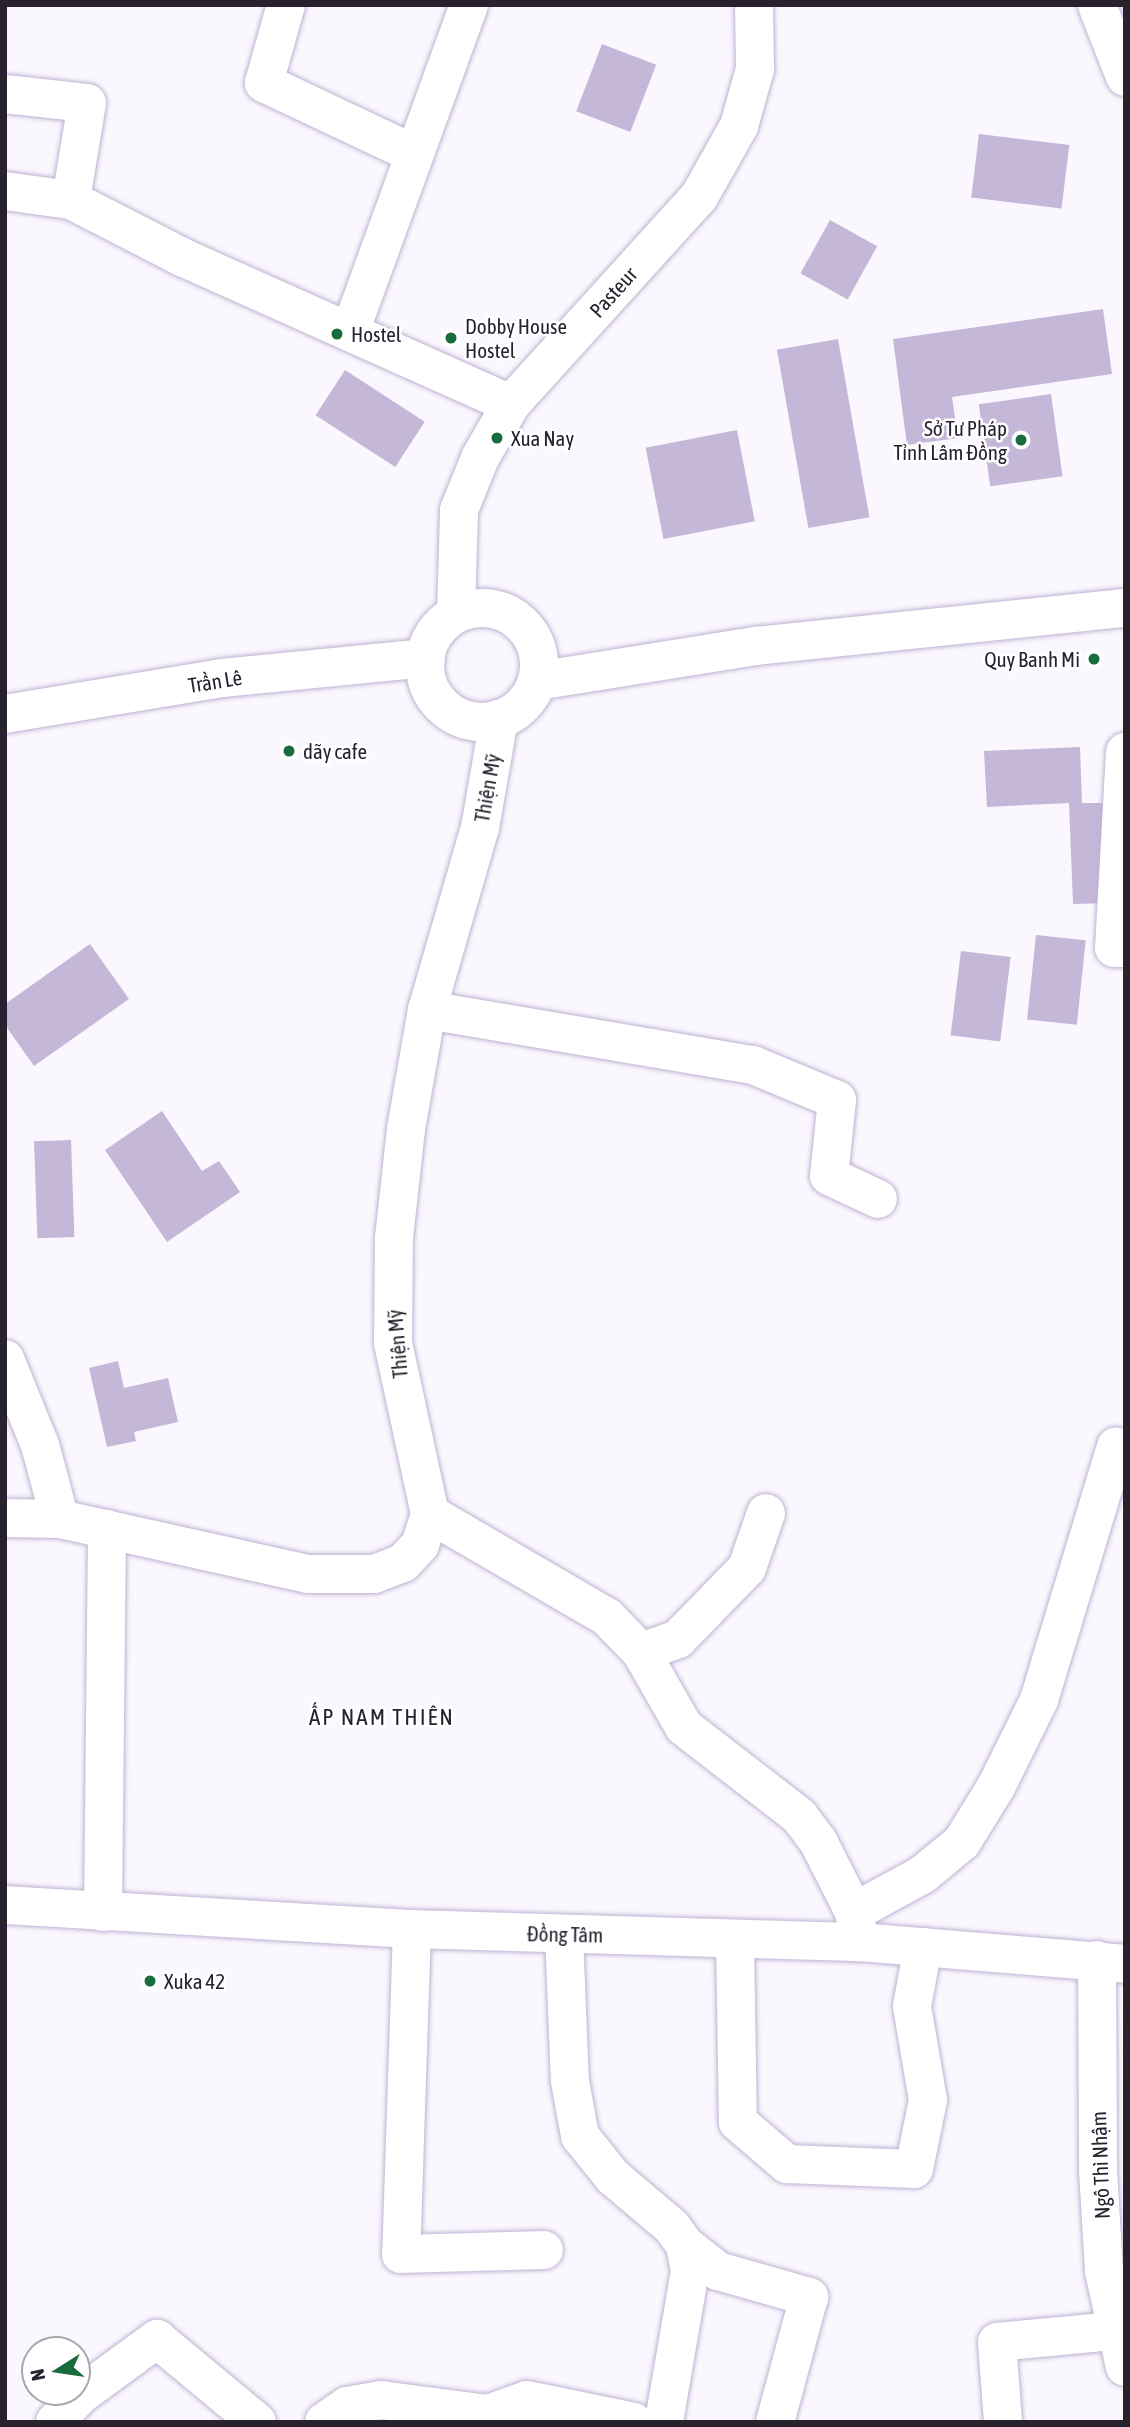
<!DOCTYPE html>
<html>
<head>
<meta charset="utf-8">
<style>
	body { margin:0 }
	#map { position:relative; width:1130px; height:2427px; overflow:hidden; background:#faf7fe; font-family:"Asap Condensed",sans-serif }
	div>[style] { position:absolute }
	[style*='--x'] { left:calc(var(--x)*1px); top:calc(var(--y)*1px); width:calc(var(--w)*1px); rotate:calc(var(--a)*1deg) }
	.building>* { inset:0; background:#c4b7d8; transform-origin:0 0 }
	.roads { filter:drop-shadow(0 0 2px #bfb2d2) drop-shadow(0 0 2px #bfb2d2) }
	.minor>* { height:38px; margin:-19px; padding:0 19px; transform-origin:19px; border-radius:19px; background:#fff }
	.minor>.ring { margin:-19px; padding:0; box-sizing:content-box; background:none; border:38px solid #fff; border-radius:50% }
	.dots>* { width:19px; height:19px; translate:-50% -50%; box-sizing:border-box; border:4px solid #fff; border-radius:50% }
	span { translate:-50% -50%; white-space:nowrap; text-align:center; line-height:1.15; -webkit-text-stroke:5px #fff; paint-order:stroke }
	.street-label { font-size:21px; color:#27222e }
	.poi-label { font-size:21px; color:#27222e }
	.left { translate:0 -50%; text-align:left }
	.right { translate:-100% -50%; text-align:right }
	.neighbourhood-label { font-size:23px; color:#27222e; letter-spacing:2px }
	.frame { position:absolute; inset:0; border:7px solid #27222e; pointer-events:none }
	.north { position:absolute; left:21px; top:2336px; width:70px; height:70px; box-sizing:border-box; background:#fff; border:2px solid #a9a7ab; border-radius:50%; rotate:258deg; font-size:19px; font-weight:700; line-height:28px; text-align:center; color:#27222e }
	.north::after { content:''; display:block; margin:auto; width:24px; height:32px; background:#196c3c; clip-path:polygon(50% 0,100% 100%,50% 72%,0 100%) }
</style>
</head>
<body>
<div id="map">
	<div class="building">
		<i style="left:602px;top:44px;width:58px;height:72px;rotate:21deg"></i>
		<i style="left:979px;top:134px;width:91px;height:64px;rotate:7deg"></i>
		<i style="left:830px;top:220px;width:54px;height:61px;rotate:29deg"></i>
		<i style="clip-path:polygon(1103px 309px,1112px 374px,952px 397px,958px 438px,907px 445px,893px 339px)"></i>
		<i style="left:838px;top:339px;width:181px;height:62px;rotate:80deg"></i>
		<i style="left:345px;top:370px;width:95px;height:54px;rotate:33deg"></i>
		<i style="left:1051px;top:394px;width:83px;height:73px;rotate:82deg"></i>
		<i style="left:737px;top:430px;width:93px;height:93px;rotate:79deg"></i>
		<i style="clip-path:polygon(1080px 747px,1082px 803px,1106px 803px,1110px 903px,1073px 904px,1069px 803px,987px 807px,984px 751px)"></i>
		<i style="left:1036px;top:935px;width:50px;height:85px;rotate:6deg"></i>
		<i style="clip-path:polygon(90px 944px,129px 999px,34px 1066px,5px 1025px,5px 1004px)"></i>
		<i style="left:961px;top:951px;width:50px;height:85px;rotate:7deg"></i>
		<i style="clip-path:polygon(162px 1111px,202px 1171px,219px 1161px,240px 1192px,167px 1242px,105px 1150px)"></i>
		<i style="left:71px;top:1140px;width:97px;height:37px;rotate:88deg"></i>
		<i style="clip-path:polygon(118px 1361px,124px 1388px,168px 1378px,178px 1422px,134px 1432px,136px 1441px,107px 1447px,89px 1368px)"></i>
	</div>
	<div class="roads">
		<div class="minor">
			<i style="--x:286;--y:5;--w:81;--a:105.8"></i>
			<i style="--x:264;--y:83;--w:166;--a:25.3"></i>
			<i style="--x:1097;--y:5;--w:77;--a:68.7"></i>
			<i style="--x:5;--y:94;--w:82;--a:6.3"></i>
			<i style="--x:87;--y:103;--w:98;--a:99.4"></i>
			<i style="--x:5;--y:191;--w:67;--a:7.8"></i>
			<i style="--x:71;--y:200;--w:127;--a:27.2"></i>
			<i style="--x:184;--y:258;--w:358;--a:24.1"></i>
			<i style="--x:350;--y:332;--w:348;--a:-70"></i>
			<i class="ring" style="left:425px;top:608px;width:76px;height:76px"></i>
			<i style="--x:456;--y:614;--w:104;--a:-88.3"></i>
			<i style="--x:459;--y:510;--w:56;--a:-68"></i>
			<i style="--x:480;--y:458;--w:62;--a:-60.1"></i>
			<i style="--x:511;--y:404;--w:280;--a:-47.8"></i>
			<i style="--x:699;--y:197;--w:81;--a:-60.6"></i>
			<i style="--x:739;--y:126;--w:59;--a:-74.3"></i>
			<i style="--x:755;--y:69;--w:64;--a:-90.9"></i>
			<i style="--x:537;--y:681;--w:222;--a:-9.1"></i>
			<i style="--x:756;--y:646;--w:371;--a:-5.9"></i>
			<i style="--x:5;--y:714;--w:220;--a:-9.4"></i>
			<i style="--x:222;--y:678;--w:205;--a:-5.6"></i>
			<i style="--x:1125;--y:752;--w:196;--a:93.2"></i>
			<i style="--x:1114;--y:948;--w:11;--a:0"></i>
			<i style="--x:427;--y:1010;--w:331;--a:9.6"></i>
			<i style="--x:753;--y:1065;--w:91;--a:22.6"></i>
			<i style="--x:837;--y:1100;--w:76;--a:96"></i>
			<i style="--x:829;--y:1176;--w:54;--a:25.1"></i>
			<i style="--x:5;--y:1359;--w:93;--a:67.9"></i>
			<i style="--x:40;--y:1445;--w:77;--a:74.9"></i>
			<i style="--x:430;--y:1514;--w:205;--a:30.2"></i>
			<i style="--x:607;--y:1617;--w:49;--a:45.8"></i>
			<i style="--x:641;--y:1652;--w:86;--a:60.2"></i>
			<i style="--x:684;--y:1727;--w:145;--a:37.7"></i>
			<i style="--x:799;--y:1816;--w:34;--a:53"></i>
			<i style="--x:819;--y:1843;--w:77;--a:63.1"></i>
			<i style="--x:854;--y:1912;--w:31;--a:79"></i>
			<i style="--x:5;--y:1518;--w:55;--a:1"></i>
			<i style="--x:60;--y:1519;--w:254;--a:12.5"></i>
			<i style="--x:308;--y:1574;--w:66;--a:0"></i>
			<i style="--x:374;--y:1574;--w:31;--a:-21"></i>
			<i style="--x:403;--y:1563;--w:25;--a:-47"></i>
			<i style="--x:420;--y:1545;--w:33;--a:-72"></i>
			<i style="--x:430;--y:1514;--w:175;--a:-102.2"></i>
			<i style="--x:393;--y:1343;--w:105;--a:-89.5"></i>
			<i style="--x:394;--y:1238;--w:110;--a:-83.7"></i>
			<i style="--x:406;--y:1129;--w:121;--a:-80"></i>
			<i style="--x:427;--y:1010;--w:190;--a:-73.8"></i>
			<i style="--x:480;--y:828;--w:111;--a:-80.1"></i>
			<i style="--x:641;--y:1652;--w:39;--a:-19"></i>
			<i style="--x:678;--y:1639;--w:99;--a:-45.8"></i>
			<i style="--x:747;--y:1568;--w:58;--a:-70.9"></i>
			<i style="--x:5;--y:1905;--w:408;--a:3.4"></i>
			<i style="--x:412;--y:1929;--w:448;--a:1.7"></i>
			<i style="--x:860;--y:1942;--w:266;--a:4.7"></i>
			<i style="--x:103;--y:1912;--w:383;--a:-89.4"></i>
			<i style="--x:854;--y:1912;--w:77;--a:-28.6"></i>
			<i style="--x:922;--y:1875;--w:52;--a:-39.5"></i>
			<i style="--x:962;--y:1842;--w:67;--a:-58.4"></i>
			<i style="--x:997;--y:1785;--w:95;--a:-63.7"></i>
			<i style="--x:1039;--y:1700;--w:265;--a:-73.1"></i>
			<i style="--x:412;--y:1929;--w:325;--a:91.9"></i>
			<i style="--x:401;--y:2254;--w:143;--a:-1.6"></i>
			<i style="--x:564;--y:1934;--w:147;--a:87.7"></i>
			<i style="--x:570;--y:2081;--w:56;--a:79.7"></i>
			<i style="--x:580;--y:2136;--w:53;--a:51.2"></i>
			<i style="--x:613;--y:2177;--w:77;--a:40.3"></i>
			<i style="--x:672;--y:2227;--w:22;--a:54"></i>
			<i style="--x:685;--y:2245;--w:26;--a:79"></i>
			<i style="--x:690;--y:2271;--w:153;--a:99.8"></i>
			<i style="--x:735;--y:1939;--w:183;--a:89.1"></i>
			<i style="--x:738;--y:2122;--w:65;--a:40.6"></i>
			<i style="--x:787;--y:2164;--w:127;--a:2.3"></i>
			<i style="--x:914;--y:2169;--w:70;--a:-78.5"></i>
			<i style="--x:928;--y:2100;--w:95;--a:-99.7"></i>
			<i style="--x:912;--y:2006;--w:60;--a:-79.4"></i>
			<i style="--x:1097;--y:1960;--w:210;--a:89.7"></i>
			<i style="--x:1098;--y:2170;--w:101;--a:86.6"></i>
			<i style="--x:1104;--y:2271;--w:98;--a:77.7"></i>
			<i style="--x:685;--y:2245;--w:42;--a:38.2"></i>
			<i style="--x:718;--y:2271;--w:95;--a:15.9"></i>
			<i style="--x:809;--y:2297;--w:130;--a:105.2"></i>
			<i style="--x:55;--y:2422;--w:35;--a:-47"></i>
			<i style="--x:79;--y:2396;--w:97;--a:-36.2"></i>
			<i style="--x:157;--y:2339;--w:130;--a:39.7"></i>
			<i style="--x:324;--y:2422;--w:28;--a:-35"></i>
			<i style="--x:347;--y:2406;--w:35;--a:-10"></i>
			<i style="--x:381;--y:2400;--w:108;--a:7.5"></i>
			<i style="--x:488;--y:2414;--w:41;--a:-19.7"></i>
			<i style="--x:527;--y:2400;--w:109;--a:11.6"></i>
			<i style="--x:1003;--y:2422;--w:80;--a:-94.3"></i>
			<i style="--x:997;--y:2342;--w:118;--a:-5.4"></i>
		</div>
	</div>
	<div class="dots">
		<i style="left:337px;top:334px;background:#196c3c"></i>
		<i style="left:451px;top:338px;background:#196c3c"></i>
		<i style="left:497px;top:438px;background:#196c3c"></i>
		<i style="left:1021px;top:440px;background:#196c3c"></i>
		<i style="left:1094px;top:659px;background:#196c3c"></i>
		<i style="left:289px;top:751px;background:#196c3c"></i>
		<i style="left:150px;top:1981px;background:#196c3c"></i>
	</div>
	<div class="street-label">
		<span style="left:613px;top:292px;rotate:-48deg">Pasteur</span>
		<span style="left:215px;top:681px;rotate:-9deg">Trần Lê</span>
		<span style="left:487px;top:788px;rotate:-80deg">Thiện Mỹ</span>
		<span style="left:397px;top:1344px;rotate:-95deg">Thiện Mỹ</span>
		<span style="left:565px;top:1934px;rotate:1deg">Đồng Tâm</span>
		<span style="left:1100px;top:2165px;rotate:-92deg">Ngô Thì Nhậm</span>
	</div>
	<div class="poi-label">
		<span class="left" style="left:465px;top:338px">Dobby House<br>Hostel</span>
		<span class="left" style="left:351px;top:334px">Hostel</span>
		<span class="right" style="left:1007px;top:440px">Sở Tư Pháp<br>Tỉnh Lâm Đồng</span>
		<span class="left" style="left:511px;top:438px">Xua Nay</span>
		<span class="right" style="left:1080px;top:659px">Quy Banh Mi</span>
		<span class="left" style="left:303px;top:751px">dãy cafe</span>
		<span class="left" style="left:164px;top:1981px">Xuka 42</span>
	</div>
	<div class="neighbourhood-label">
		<span style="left:382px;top:1717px">ẤP NAM THIÊN</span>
	</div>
	<div class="frame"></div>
	<div class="north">N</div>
</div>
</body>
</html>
